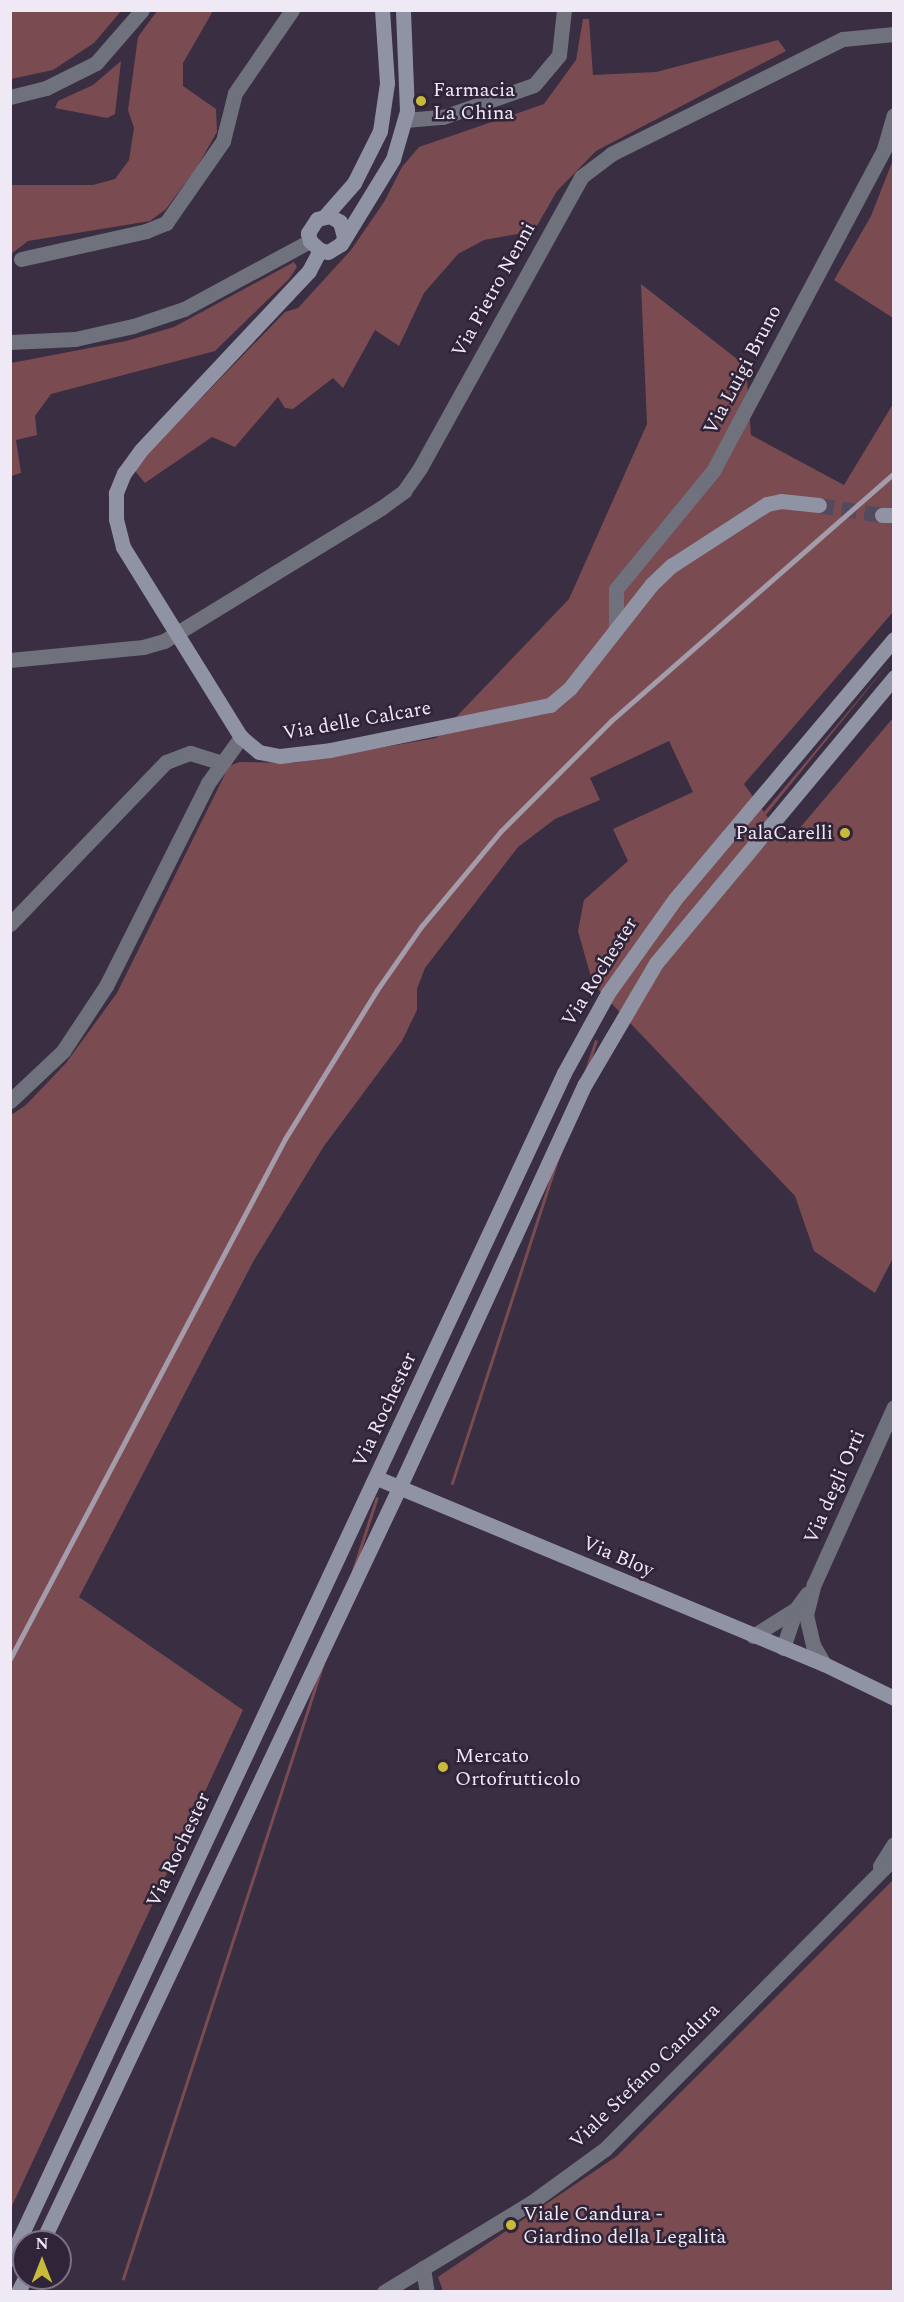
<!DOCTYPE html>
<html>
<head>
<meta charset="utf-8">
<style>
	body { margin:0 }
	#map { position:relative; width:904px; height:2302px; overflow:hidden; background:#392e42; font-family:Spectral,serif }
	div>[style] { position:absolute }
	[style*='--x'] { left:calc(var(--x)*1px); top:calc(var(--y)*1px); width:calc(var(--w)*1px); rotate:calc(var(--a)*1deg) }
	.green>* { inset:0; background:#7b4b52; transform-origin:0 0 }
	.secondary-tunnel>* { height:15px; margin-top:-7.5px; transform-origin:0; background:repeating-linear-gradient(90deg,#544a5d 0 15px,transparent 0 23px) }
	.minor>* { height:15px; margin:-7.5px; padding:0 7.5px; transform-origin:7.5px; border-radius:7.5px; background:#6f717c }
	.tertiary>* { height:15px; margin:-7.5px; padding:0 7.5px; transform-origin:7.5px; border-radius:7.5px; background:#6f717c }
	.secondary>* { height:15px; margin:-7.5px; padding:0 7.5px; transform-origin:7.5px; border-radius:7.5px; background:#9093a4 }
	.rail>* { height:4.5px; margin:-2.25px; padding:0 2.25px; transform-origin:2.25px; border-radius:2.25px; background:#a49bab }
	.dots>* { width:16px; height:16px; translate:-50% -50%; box-sizing:border-box; border:3px solid #2f2438; border-radius:50% }
	span { translate:-50% -50%; white-space:nowrap; text-align:center; line-height:1.15; -webkit-text-stroke:5px #2f2438; paint-order:stroke }
	.poi-label { font-size:20px; color:#efe8f5 }
	.left { translate:0 -50%; text-align:left }
	.right { translate:-100% -50%; text-align:right }
	.street-label { font-size:20px; color:#efe8f5 }
	.frame { position:absolute; inset:0; border:12px solid #efe8f5; pointer-events:none }
	.north { position:absolute; left:12px; top:2230px; width:60px; height:60px; box-sizing:border-box; background:#2f2438; border:2px solid #7c7284; border-radius:50%; rotate:0deg; font-size:16px; font-weight:700; line-height:24px; text-align:center; color:#efe8f5 }
	.north::after { content:''; display:block; margin:auto; width:21px; height:27px; background:#c9ba3a; clip-path:polygon(50% 0,100% 100%,50% 72%,0 100%) }
</style>
</head>
<body>
<div id="map">
	<div class="green">
		<i style="clip-path:polygon(10px 11px,11px 10px,121px 11px,94px 43px,53px 70px,11px 79px)"></i>
		<i style="clip-path:polygon(157px 11px,213px 11px,183px 63px,183px 86px,216px 109px,217px 132px,197px 167px,166px 209px,150px 221px,28px 241px,11px 254px,11px 185px,93px 185px,115px 179px,129px 160px,134px 128px,128px 110px,138px 37px)"></i>
		<i style="clip-path:polygon(583px 19px,589px 19px,593px 75px,656px 72px,778px 40px,786px 51px,596px 151px,557px 191px,534px 231px,484px 240px,458px 254px,424px 293px,399px 346px,375px 330px,343px 388px,333px 378px,293px 409px,285px 408px,278px 397px,235px 447px,212px 437px,145px 483px,135px 471px,152px 449px,285px 312px,298px 308px,351px 250px,384px 202px,402px 167px,419px 147px,544px 104px,576px 60px)"></i>
		<i style="clip-path:polygon(121px 61px,115px 114px,107px 118px,55px 108px,58px 101px,93px 85px)"></i>
		<i style="clip-path:polygon(893px 160px,893px 318px,834px 280px,871px 216px)"></i>
		<i style="clip-path:polygon(294px 262px,297px 267px,289px 279px,215px 351px,51px 394px,35px 416px,37px 435px,16px 440px,21px 473px,11px 476px,11px 363px,126px 341px,174px 327px)"></i>
		<i style="clip-path:polygon(641px 284px,746px 366px,751px 435px,844px 485px,893px 404px,893px 612px,744px 784px,764px 812px,893px 658px,766px 815px,787px 843px,893px 718px,893px 1258px,875px 1293px,814px 1251px,795px 1196px,593px 984px,578px 931px,584px 900px,628px 861px,613px 829px,693px 792px,669px 741px,590px 778px,600px 800px,555px 819px,518px 847px,425px 968px,417px 989px,417px 1010px,402px 1041px,324px 1146px,253px 1262px,79px 1597px,243px 1710px,11px 2208px,11px 1115px,26px 1105px,66px 1063px,117px 993px,229px 766px,240px 762px,294px 763px,436px 738px,569px 599px,647px 424px)"></i>
		<i style="left:595px;top:1040px;width:3px;height:467px;rotate:18deg"></i>
		<i style="left:376px;top:1497px;width:3px;height:823px;rotate:18deg"></i>
		<i style="clip-path:polygon(893px 1880px,893px 2291px,443px 2291px,438px 2277px,617px 2156px)"></i>
	</div>
	<div class="secondary-tunnel">
		<i style="--x:819;--y:505;--w:64;--a:9"></i>
	</div>
	<div class="minor">
		<i style="--x:10;--y:97;--w:37;--a:-14"></i>
		<i style="--x:46;--y:88;--w:56;--a:-26.6"></i>
		<i style="--x:96;--y:63;--w:70;--a:-49"></i>
		<i style="--x:405;--y:120;--w:38;--a:-5"></i>
		<i style="--x:443;--y:117;--w:96;--a:-19.4"></i>
		<i style="--x:534;--y:85;--w:39;--a:-50"></i>
		<i style="--x:559;--y:55;--w:45;--a:-83.7"></i>
		<i style="--x:21;--y:259;--w:128;--a:-12.6"></i>
		<i style="--x:146;--y:231;--w:22;--a:-22"></i>
		<i style="--x:166;--y:223;--w:100;--a:-55.2"></i>
		<i style="--x:223;--y:141;--w:49;--a:-76"></i>
		<i style="--x:235;--y:93;--w:101;--a:-55.5"></i>
		<i style="--x:616;--y:629;--w:40;--a:-90"></i>
		<i style="--x:616;--y:589;--w:153;--a:-50.6"></i>
		<i style="--x:713;--y:471;--w:365;--a:-62"></i>
		<i style="--x:884;--y:149;--w:35;--a:-74"></i>
		<i style="--x:10;--y:660;--w:134;--a:-5.6"></i>
		<i style="--x:143;--y:647;--w:22;--a:-16"></i>
		<i style="--x:164;--y:641;--w:255;--a:-31.5"></i>
		<i style="--x:381;--y:508;--w:29;--a:-36"></i>
		<i style="--x:404;--y:491;--w:28;--a:-55"></i>
		<i style="--x:420;--y:468;--w:333;--a:-61"></i>
		<i style="--x:581;--y:177;--w:38;--a:-37"></i>
		<i style="--x:611;--y:154;--w:259;--a:-26.4"></i>
		<i style="--x:843;--y:39;--w:51;--a:-5.6"></i>
		<i style="--x:10;--y:924;--w:225;--a:-46.1"></i>
		<i style="--x:166;--y:762;--w:26;--a:-21"></i>
		<i style="--x:190;--y:753;--w:31;--a:17"></i>
		<i style="--x:10;--y:1101;--w:73;--a:-43.3"></i>
		<i style="--x:63;--y:1051;--w:78;--a:-56.5"></i>
		<i style="--x:106;--y:986;--w:227;--a:-63.3"></i>
		<i style="--x:208;--y:783;--w:57;--a:-54.3"></i>
		<i style="--x:753;--y:1636;--w:51;--a:-32.1"></i>
		<i style="--x:796;--y:1609;--w:19;--a:-54"></i>
		<i style="--x:783;--y:1648;--w:41;--a:-71.6"></i>
		<i style="--x:824;--y:1664;--w:22;--a:-120"></i>
		<i style="--x:813;--y:1645;--w:31;--a:-103"></i>
		<i style="--x:806;--y:1615;--w:32;--a:-76"></i>
		<i style="--x:814;--y:1584;--w:194;--a:-65.7"></i>
		<i style="--x:423;--y:2268;--w:24;--a:81"></i>
	</div>
	<div class="tertiary">
		<i style="--x:10;--y:342;--w:65;--a:-2.6"></i>
		<i style="--x:75;--y:339;--w:59;--a:-12.6"></i>
		<i style="--x:133;--y:326;--w:54;--a:-18.4"></i>
		<i style="--x:184;--y:309;--w:143;--a:-28.4"></i>
		<i style="--x:880;--y:1866;--w:26;--a:-58"></i>
		<i style="--x:384;--y:2292;--w:173;--a:-31.3"></i>
		<i style="--x:532;--y:2202;--w:90;--a:-36"></i>
		<i style="--x:605;--y:2149;--w:410;--a:-45.2"></i>
	</div>
	<div class="secondary">
		<i style="--x:325;--y:216;--w:44;--a:-48.7"></i>
		<i style="--x:354;--y:183;--w:58;--a:-63.4"></i>
		<i style="--x:380;--y:131;--w:49;--a:-81.7"></i>
		<i style="--x:387;--y:83;--w:73;--a:-93.9"></i>
		<i style="--x:344;--y:237;--w:16;--a:-105"></i>
		<i style="--x:340;--y:222;--w:12;--a:-149"></i>
		<i style="--x:330;--y:216;--w:13;--a:167"></i>
		<i style="--x:317;--y:219;--w:17;--a:123"></i>
		<i style="--x:308;--y:233;--w:8;--a:76"></i>
		<i style="--x:310;--y:241;--w:13;--a:42"></i>
		<i style="--x:320;--y:250;--w:8;--a:14"></i>
		<i style="--x:328;--y:252;--w:15;--a:-32"></i>
		<i style="--x:341;--y:244;--w:100;--a:-58.5"></i>
		<i style="--x:393;--y:159;--w:50;--a:-73.7"></i>
		<i style="--x:407;--y:111;--w:101;--a:-92.3"></i>
		<i style="--x:320;--y:250;--w:24;--a:118"></i>
		<i style="--x:309;--y:271;--w:245;--a:133.2"></i>
		<i style="--x:141;--y:450;--w:29;--a:126"></i>
		<i style="--x:124;--y:473;--w:22;--a:112"></i>
		<i style="--x:116;--y:493;--w:26;--a:90"></i>
		<i style="--x:116;--y:519;--w:29;--a:76"></i>
		<i style="--x:123;--y:547;--w:224;--a:58.2"></i>
		<i style="--x:241;--y:737;--w:23;--a:40"></i>
		<i style="--x:259;--y:752;--w:21;--a:11"></i>
		<i style="--x:280;--y:756;--w:50;--a:-6.8"></i>
		<i style="--x:330;--y:750;--w:225;--a:-11.6"></i>
		<i style="--x:550;--y:705;--w:26;--a:-40"></i>
		<i style="--x:570;--y:688;--w:131;--a:-51.8"></i>
		<i style="--x:651;--y:585;--w:28;--a:-44"></i>
		<i style="--x:671;--y:566;--w:114;--a:-32.9"></i>
		<i style="--x:767;--y:504;--w:14;--a:-12"></i>
		<i style="--x:781;--y:501;--w:38;--a:6"></i>
		<i style="--x:882;--y:515;--w:12;--a:0"></i>
		<i style="--x:377;--y:1478;--w:484;--a:22.6"></i>
		<i style="--x:824;--y:1664;--w:78;--a:25.9"></i>
		<i style="--x:42;--y:2242;--w:834;--a:-64.66"></i>
		<i style="--x:399;--y:1488;--w:445;--a:-65.3"></i>
		<i style="--x:585;--y:1084;--w:140;--a:-59.6"></i>
		<i style="--x:656;--y:963;--w:372;--a:-50.2"></i>
		<i style="--x:10;--y:2259;--w:1309;--a:-64.96"></i>
		<i style="--x:564;--y:1073;--w:91;--a:-61.2"></i>
		<i style="--x:608;--y:993;--w:115;--a:-54.5"></i>
		<i style="--x:675;--y:899;--w:340;--a:-49.9"></i>
		<i style="--x:18;--y:2292;--w:16;--a:-63"></i>
	</div>
	<div class="rail">
		<i style="--x:10;--y:1659;--w:588;--a:-62.13"></i>
		<i style="--x:285;--y:1139;--w:175;--a:-58.3"></i>
		<i style="--x:377;--y:990;--w:77;--a:-55.1"></i>
		<i style="--x:421;--y:927;--w:125;--a:-50.2"></i>
		<i style="--x:501;--y:831;--w:156;--a:-45"></i>
		<i style="--x:611;--y:721;--w:376;--a:-41.2"></i>
	</div>
	<div class="dots">
		<i style="left:421px;top:101px;background:#c9ba3a"></i>
		<i style="left:845px;top:833px;background:#c9ba3a"></i>
		<i style="left:443px;top:1767px;background:#c9ba3a"></i>
		<i style="left:511px;top:2225px;background:#c9ba3a"></i>
	</div>
	<div class="poi-label">
		<span class="left" style="left:433px;top:102px">Farmacia<br>La China</span>
		<span class="right" style="left:833px;top:833px">PalaCarelli</span>
		<span class="left" style="left:455px;top:1768px">Mercato<br>Ortofrutticolo</span>
		<span class="left" style="left:523px;top:2226px">Viale Candura -<br>Giardino della Legalità</span>
	</div>
	<div class="street-label">
		<span style="left:494px;top:290px;rotate:-61deg">Via Pietro Nenni</span>
		<span style="left:743px;top:370px;rotate:-62deg">Via Luigi Bruno</span>
		<span style="left:357px;top:721px;rotate:-10deg">Via delle Calcare</span>
		<span style="left:600px;top:972px;rotate:-58deg">Via Rochester</span>
		<span style="left:385px;top:1410px;rotate:-65deg">Via Rochester</span>
		<span style="left:835px;top:1487px;rotate:-66deg">Via degli Orti</span>
		<span style="left:618px;top:1557px;rotate:23deg">Via Bloy</span>
		<span style="left:179px;top:1850px;rotate:-65deg">Via Rochester</span>
		<span style="left:645px;top:2076px;rotate:-44deg">Viale Stefano Candura</span>
	</div>
	<div class="frame"></div>
	<div class="north">N</div>
</div>
</body>
</html>
